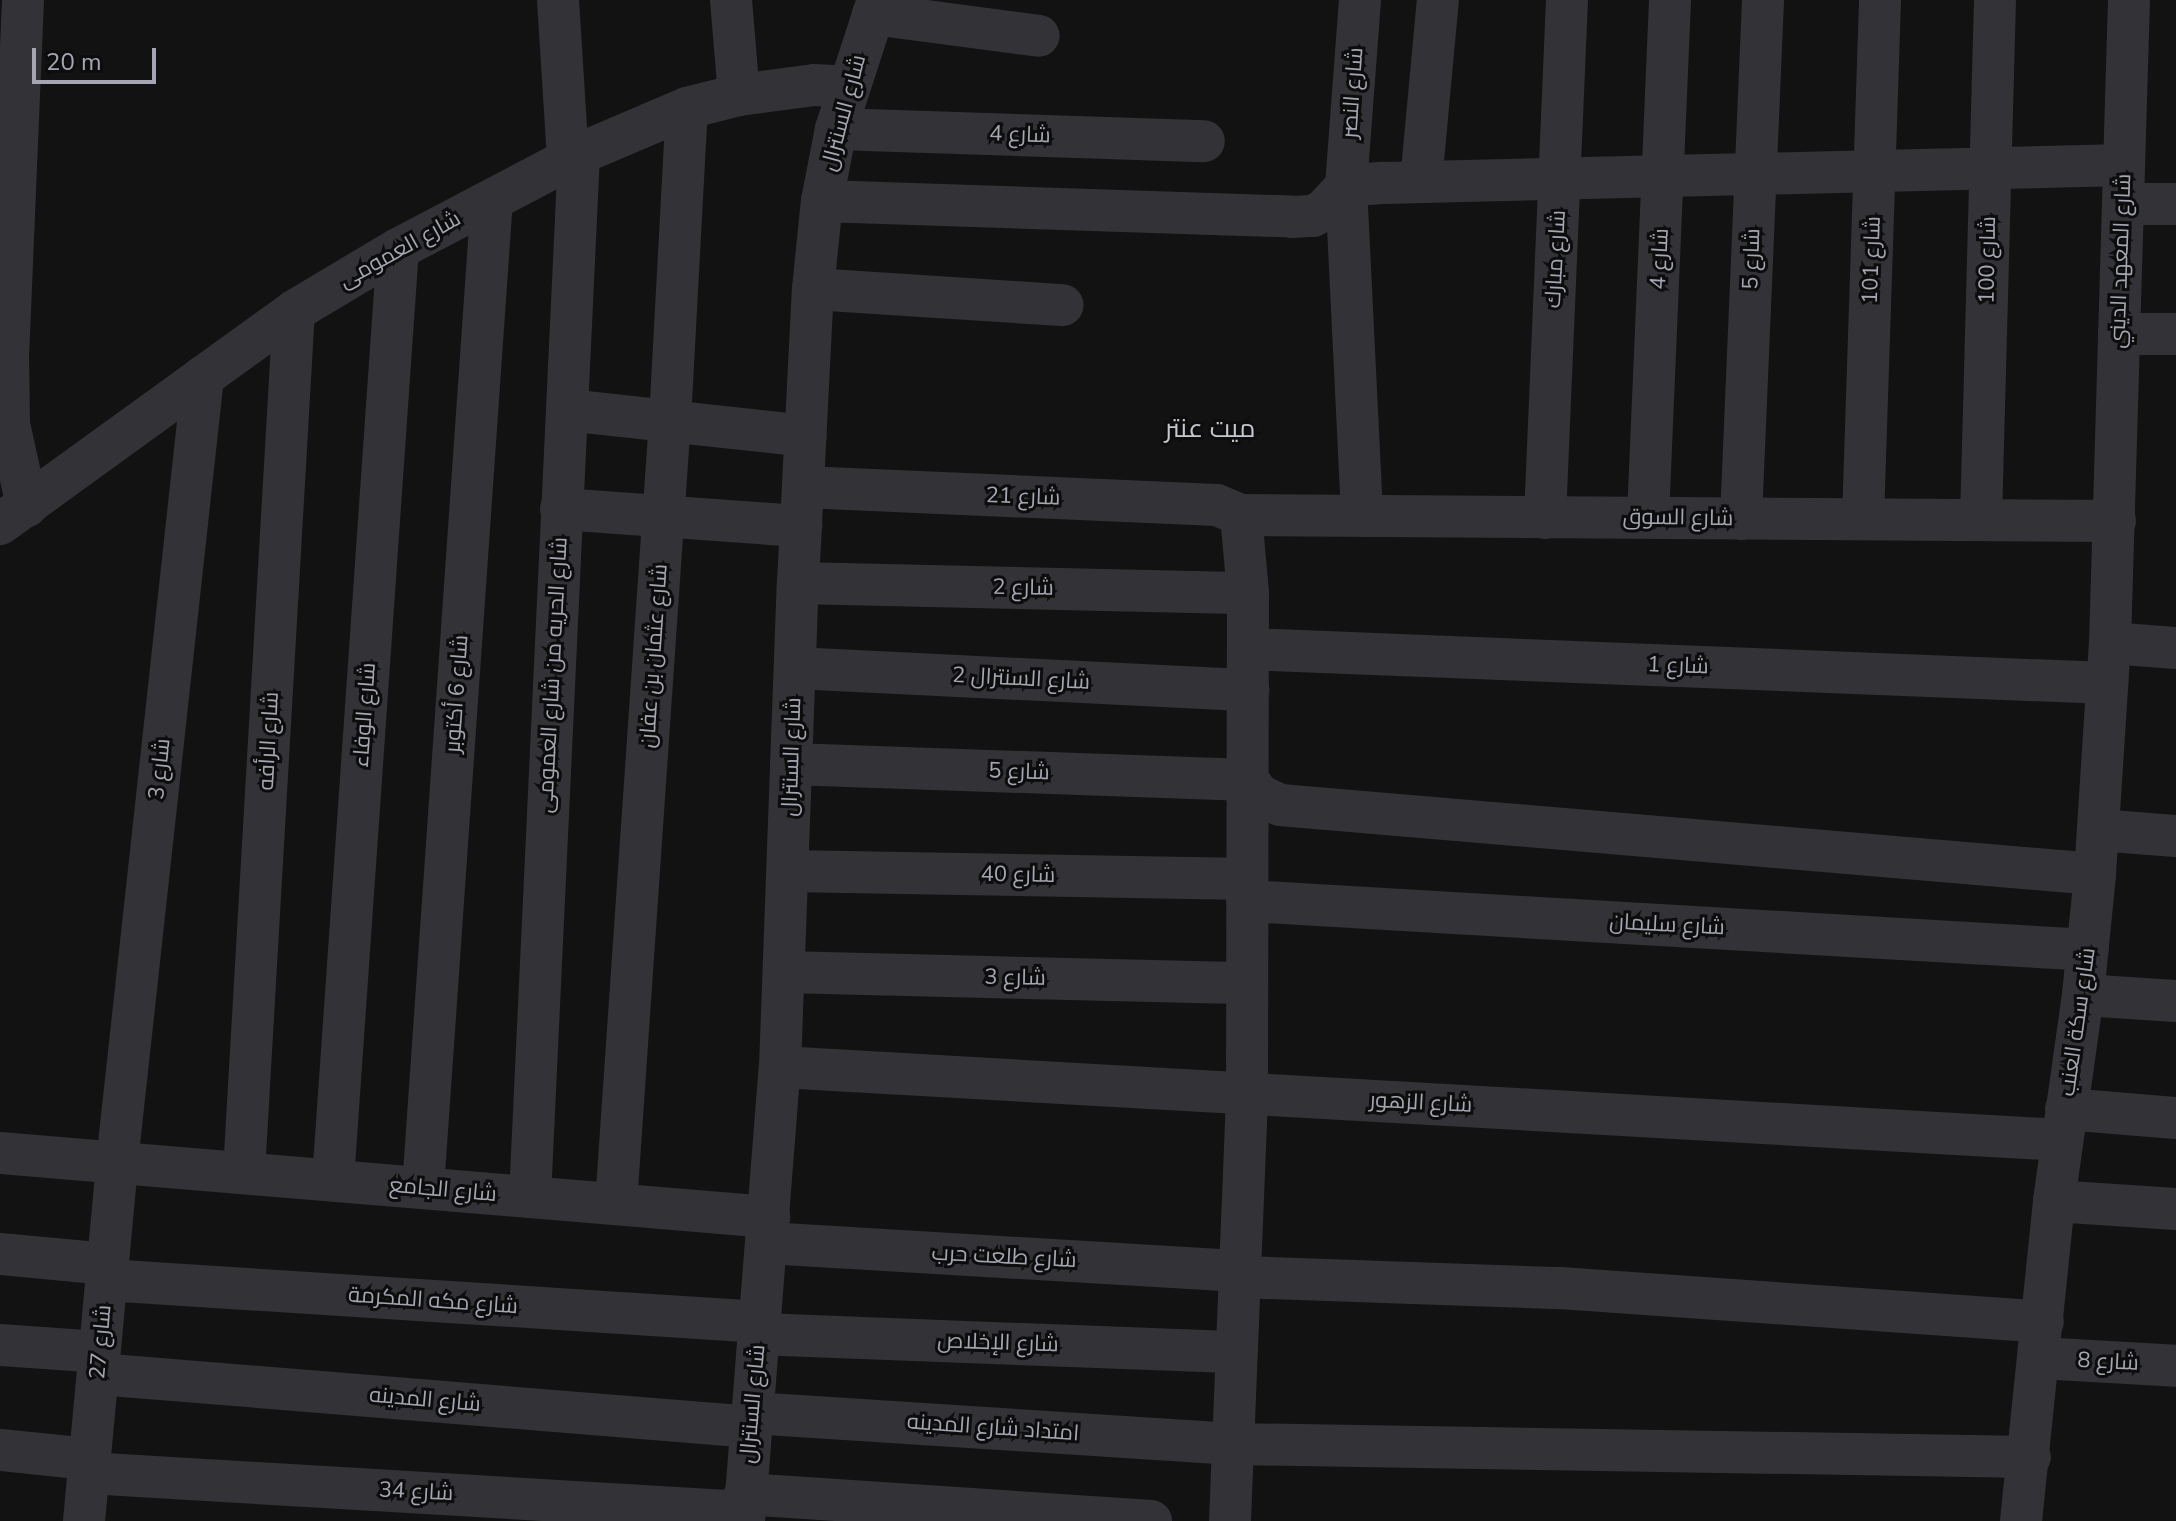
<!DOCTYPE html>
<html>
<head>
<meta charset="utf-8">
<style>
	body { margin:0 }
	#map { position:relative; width:2176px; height:1521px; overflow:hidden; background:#121213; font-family:"Nunito Sans",Cairo,sans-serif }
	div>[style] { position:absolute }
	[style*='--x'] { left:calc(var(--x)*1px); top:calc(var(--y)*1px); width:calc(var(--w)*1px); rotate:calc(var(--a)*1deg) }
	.minor>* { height:42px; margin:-21px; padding:0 21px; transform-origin:21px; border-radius:21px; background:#333337 }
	span { translate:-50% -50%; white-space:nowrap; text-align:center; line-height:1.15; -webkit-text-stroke:6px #0d0d0e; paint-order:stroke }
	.street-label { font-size:22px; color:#a4a7b2 }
	.quarter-label { font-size:26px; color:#c5c7ce }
	.scale { position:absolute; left:32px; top:48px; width:124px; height:36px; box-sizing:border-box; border:4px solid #a4a7b2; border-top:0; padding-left:10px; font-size:24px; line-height:28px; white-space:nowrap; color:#a4a7b2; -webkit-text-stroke:6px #0d0d0e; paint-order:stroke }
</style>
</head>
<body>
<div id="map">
	<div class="minor">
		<i style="--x:23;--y:0;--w:352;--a:92.4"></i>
		<i style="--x:8;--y:352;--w:72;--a:89.2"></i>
		<i style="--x:9;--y:424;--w:84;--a:77.6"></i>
		<i style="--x:558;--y:0;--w:160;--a:86.4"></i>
		<i style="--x:731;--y:0;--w:95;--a:85.2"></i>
		<i style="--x:1360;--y:0;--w:187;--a:94.3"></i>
		<i style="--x:1346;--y:186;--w:330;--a:87.2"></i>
		<i style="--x:873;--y:14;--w:167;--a:7.5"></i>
		<i style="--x:836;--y:129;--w:368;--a:1.9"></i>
		<i style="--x:1421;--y:182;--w:183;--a:-84.7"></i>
		<i style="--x:822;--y:201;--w:470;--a:1.9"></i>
		<i style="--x:1292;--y:217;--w:21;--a:-3"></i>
		<i style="--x:1313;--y:216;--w:13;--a:-29"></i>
		<i style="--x:1324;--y:210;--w:33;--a:-47"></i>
		<i style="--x:1346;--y:186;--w:37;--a:-5"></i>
		<i style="--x:1383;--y:183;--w:741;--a:-1.39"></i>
		<i style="--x:2124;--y:204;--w:52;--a:0"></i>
		<i style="--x:813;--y:289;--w:250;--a:3.7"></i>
		<i style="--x:2119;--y:334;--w:57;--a:0"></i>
		<i style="--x:567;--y:410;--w:240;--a:6.2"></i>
		<i style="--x:803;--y:487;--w:414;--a:2.5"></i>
		<i style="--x:1217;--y:505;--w:26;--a:23"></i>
		<i style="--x:561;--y:509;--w:241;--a:4.1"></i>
		<i style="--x:1241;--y:515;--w:874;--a:0.39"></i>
		<i style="--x:1648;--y:517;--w:517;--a:-87.56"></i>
		<i style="--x:1545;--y:518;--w:518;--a:-87.57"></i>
		<i style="--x:1741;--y:519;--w:519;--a:-87.57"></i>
		<i style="--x:1863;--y:519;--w:519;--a:-88.12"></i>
		<i style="--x:1981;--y:520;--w:520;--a:-88.46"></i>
		<i style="--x:0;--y:524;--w:363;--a:-35.9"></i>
		<i style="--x:294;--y:311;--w:121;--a:-30.8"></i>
		<i style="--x:398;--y:249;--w:204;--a:-27.7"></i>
		<i style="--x:579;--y:154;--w:117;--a:-23.1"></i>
		<i style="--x:687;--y:108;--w:54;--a:-14"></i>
		<i style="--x:739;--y:95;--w:76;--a:-7.6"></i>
		<i style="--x:814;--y:85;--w:35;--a:3"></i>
		<i style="--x:798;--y:583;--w:450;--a:1.3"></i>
		<i style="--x:2110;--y:643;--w:66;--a:4.3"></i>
		<i style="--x:1248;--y:649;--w:860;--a:2.27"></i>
		<i style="--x:795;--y:668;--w:454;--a:2.8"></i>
		<i style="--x:791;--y:764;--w:457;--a:2"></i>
		<i style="--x:1248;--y:780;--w:19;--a:54"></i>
		<i style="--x:1259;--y:795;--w:23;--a:25"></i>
		<i style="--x:1280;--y:805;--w:818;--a:4.84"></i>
		<i style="--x:2098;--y:830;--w:78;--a:4.4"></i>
		<i style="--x:788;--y:871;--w:459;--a:1"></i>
		<i style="--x:1247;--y:901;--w:842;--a:3.33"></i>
		<i style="--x:784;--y:972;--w:463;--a:1.4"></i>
		<i style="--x:2083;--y:995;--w:93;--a:3.7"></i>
		<i style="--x:780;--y:1067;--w:1284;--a:3.26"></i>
		<i style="--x:2066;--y:1109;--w:110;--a:4.7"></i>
		<i style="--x:0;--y:1153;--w:772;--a:4.76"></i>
		<i style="--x:244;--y:1172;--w:862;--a:-86.68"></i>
		<i style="--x:333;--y:1180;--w:933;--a:-86.01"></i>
		<i style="--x:423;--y:1188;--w:990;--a:-86.01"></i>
		<i style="--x:530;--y:1197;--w:1044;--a:-87.31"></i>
		<i style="--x:2054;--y:1201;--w:122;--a:3.8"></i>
		<i style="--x:616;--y:1204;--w:786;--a:-86.06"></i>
		<i style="--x:670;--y:420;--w:312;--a:-86.9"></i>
		<i style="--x:767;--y:1243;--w:474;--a:3.4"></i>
		<i style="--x:0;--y:1254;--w:108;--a:5.3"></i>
		<i style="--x:1240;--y:1277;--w:320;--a:2"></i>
		<i style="--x:1560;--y:1288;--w:484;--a:4"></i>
		<i style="--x:106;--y:1280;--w:656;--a:3.67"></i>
		<i style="--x:759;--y:1334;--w:478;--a:2.2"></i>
		<i style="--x:0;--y:1345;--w:99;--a:4"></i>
		<i style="--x:2039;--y:1358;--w:137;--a:3.3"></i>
		<i style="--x:98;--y:1374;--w:656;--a:4.63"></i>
		<i style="--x:753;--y:1413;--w:481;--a:3.7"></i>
		<i style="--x:1233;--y:1444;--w:797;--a:0.93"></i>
		<i style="--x:0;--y:1450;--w:89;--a:5.8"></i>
		<i style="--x:88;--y:1473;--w:657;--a:3.4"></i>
		<i style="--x:745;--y:1494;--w:407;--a:3.8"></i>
		<i style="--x:84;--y:1521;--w:361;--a:-84.7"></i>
		<i style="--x:117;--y:1162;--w:790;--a:-83.75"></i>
		<i style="--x:744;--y:1521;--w:455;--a:-85.5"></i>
		<i style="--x:780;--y:1067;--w:484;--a:-87.9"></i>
		<i style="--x:798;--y:583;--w:294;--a:-87.1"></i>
		<i style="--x:813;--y:289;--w:88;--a:-84.2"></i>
		<i style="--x:822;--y:201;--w:73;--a:-79"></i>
		<i style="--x:836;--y:129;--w:136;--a:-72"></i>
		<i style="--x:1230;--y:1521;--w:428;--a:-87.7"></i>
		<i style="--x:1247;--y:1093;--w:500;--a:-89.89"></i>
		<i style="--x:1248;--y:593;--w:78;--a:-95.1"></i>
		<i style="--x:2021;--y:1521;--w:322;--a:-84.1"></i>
		<i style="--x:2054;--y:1201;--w:208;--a:-82"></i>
		<i style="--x:2083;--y:995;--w:122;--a:-84.3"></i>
		<i style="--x:2095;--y:874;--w:231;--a:-86.3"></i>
		<i style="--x:2110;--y:643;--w:643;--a:-88.31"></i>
	</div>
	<div class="street-label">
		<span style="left:1353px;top:93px;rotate:-86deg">شارع النصر</span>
		<span style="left:844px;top:113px;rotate:-75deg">شارع السنترال</span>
		<span style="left:1020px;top:135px;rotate:2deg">شارع 4</span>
		<span style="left:400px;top:250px;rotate:-29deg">شارع العمومى</span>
		<span style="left:1556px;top:259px;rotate:-87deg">شارع مبارك</span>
		<span style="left:1660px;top:259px;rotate:-87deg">شارع 4</span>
		<span style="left:1752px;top:259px;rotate:-88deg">شارع 5</span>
		<span style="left:1872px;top:260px;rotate:-88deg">شارع 101</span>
		<span style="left:1988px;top:260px;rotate:-89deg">شارع 100</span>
		<span style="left:2121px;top:261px;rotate:-88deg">شارع المعهد الديني</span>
		<span style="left:1023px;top:497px;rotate:2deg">شارع 21</span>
		<span style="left:1678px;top:518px;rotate:1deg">شارع السوق</span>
		<span style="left:1023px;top:588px;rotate:1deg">شارع 2</span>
		<span style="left:654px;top:656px;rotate:-86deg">شارع عثمان بن عفان</span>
		<span style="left:1678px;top:666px;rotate:2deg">شارع 1</span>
		<span style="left:553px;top:675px;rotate:-87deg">شارع الحريه من شارع العمومى</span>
		<span style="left:1021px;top:679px;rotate:3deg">شارع السنترال 2</span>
		<span style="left:457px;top:694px;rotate:-86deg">شارع 6 أكتوبر</span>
		<span style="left:365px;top:715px;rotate:-86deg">شارع الوفاء</span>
		<span style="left:269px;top:741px;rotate:-87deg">شارع الرأفه</span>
		<span style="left:792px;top:757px;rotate:-88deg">شارع السنترال</span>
		<span style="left:160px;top:769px;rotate:-84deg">شارع 3</span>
		<span style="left:1019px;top:772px;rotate:2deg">شارع 5</span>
		<span style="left:1018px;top:875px;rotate:1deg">شارع 40</span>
		<span style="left:1667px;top:925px;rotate:3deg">شارع سليمان</span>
		<span style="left:1015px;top:978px;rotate:1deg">شارع 3</span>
		<span style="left:2078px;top:1022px;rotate:-82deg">شارع سكة العنب</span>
		<span style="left:1421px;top:1103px;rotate:3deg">شارع الزهور</span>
		<span style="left:443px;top:1190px;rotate:5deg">شارع الجامع</span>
		<span style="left:1004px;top:1257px;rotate:3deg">شارع طلعت حرب</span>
		<span style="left:433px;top:1301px;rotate:4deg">شارع مكه المكرمة</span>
		<span style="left:101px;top:1342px;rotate:-85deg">شارع 27</span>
		<span style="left:998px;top:1343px;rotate:2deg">شارع الإخلاص</span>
		<span style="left:2108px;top:1362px;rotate:3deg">شارع 8</span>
		<span style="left:425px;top:1400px;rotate:5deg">شارع المدينه</span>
		<span style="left:753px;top:1404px;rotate:-85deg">شارع السنترال</span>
		<span style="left:993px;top:1428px;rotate:4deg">امتداد شارع المدينه</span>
		<span style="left:416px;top:1492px;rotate:3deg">شارع 34</span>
	</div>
	<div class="quarter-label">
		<span style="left:1210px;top:429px">ميت عنتر</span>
	</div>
	<div class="scale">20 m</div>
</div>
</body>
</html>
